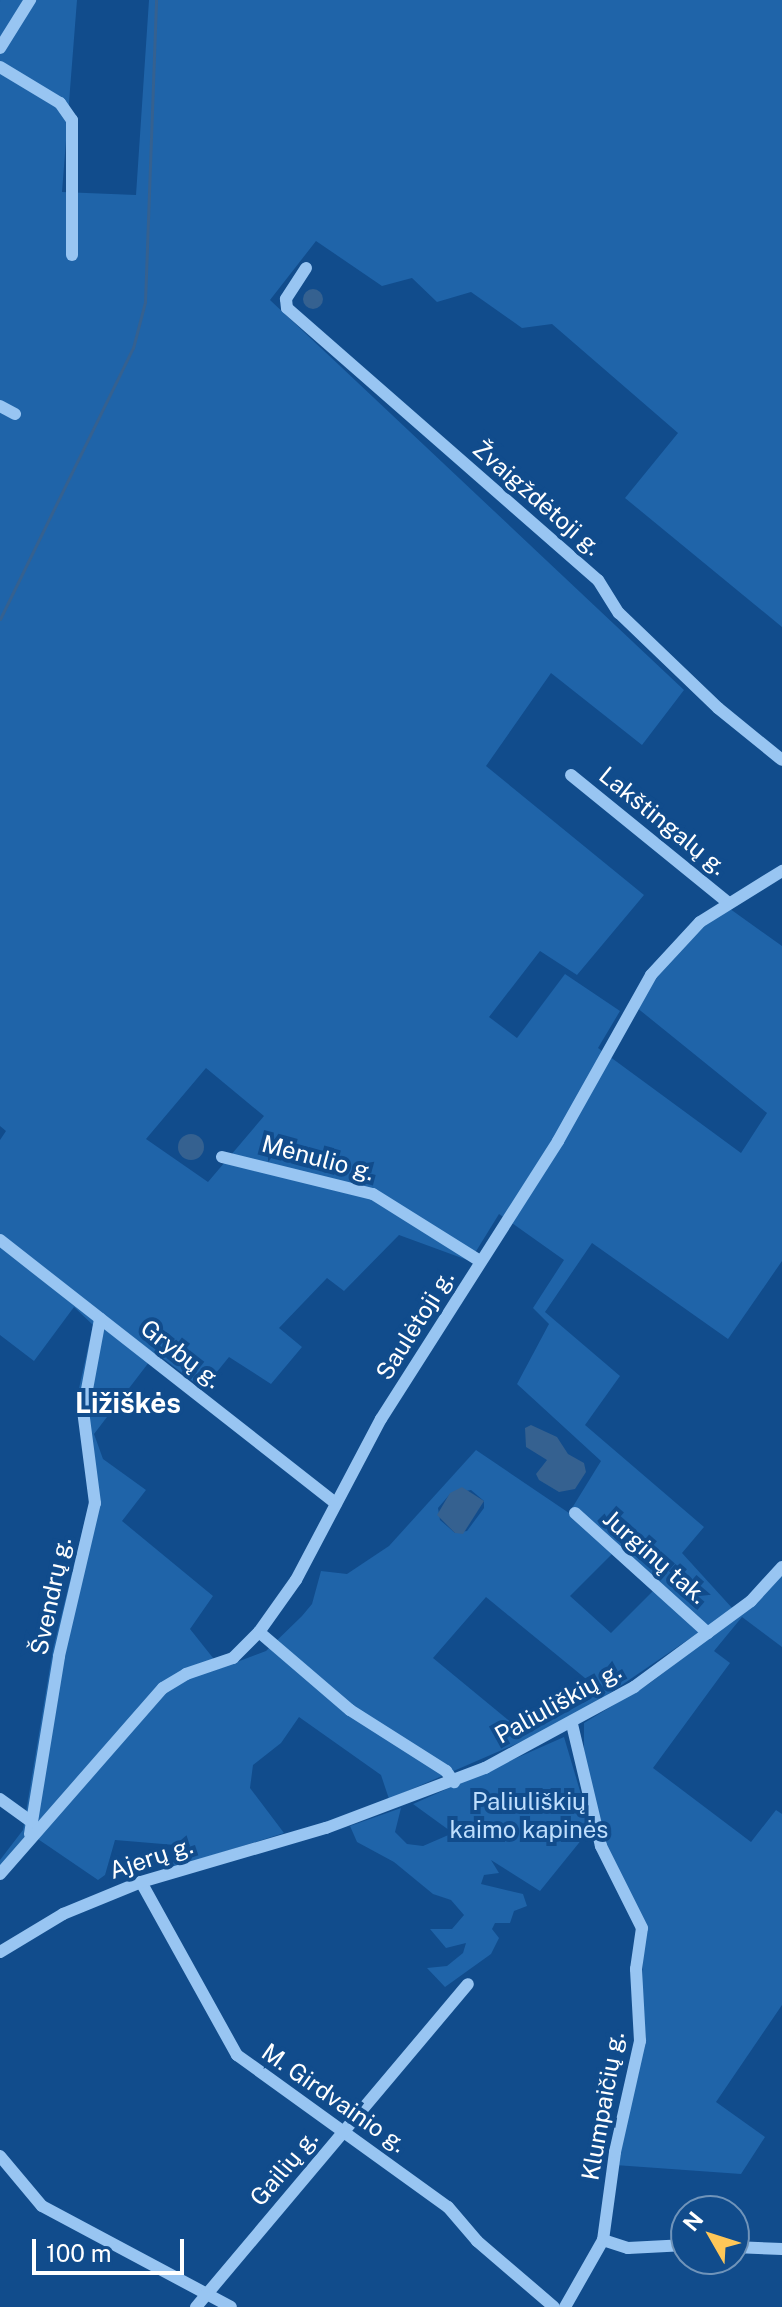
<!DOCTYPE html>
<html>
<head>
<meta charset="utf-8">
<style>
	body { margin:0 }
	#map { position:relative; width:782px; height:2307px; overflow:hidden; background:#114c8c; font-family:"Public Sans",sans-serif }
	div>[style] { position:absolute }
	[style*='--x'] { left:calc(var(--x)*1px); top:calc(var(--y)*1px); width:calc(var(--w)*1px); rotate:calc(var(--a)*1deg) }
	.green>* { inset:0; background:#1f64a9 }
	.water>* { inset:0; background:#356190 }
	.round { border-radius:50% }
	.stream>* { height:3px; margin:-1.5px; padding:0 1.5px; transform-origin:1.5px; border-radius:1.5px; background:#356190 }
	.minor>* { height:12px; margin:-6px; padding:0 6px; transform-origin:6px; border-radius:6px; background:#98c5f2 }
	span { translate:-50% -50%; white-space:nowrap; text-align:center; line-height:1.15; -webkit-text-stroke:8px #114c8c; paint-order:stroke }
	.street-label { font-size:24px; color:#fff }
	.park-label { font-size:24px; color:#bedefd }
	.quarter-label { font-size:28px; color:#fff; font-weight:700 }
	.north { position:absolute; left:670px; top:2195px; width:80px; height:80px; box-sizing:border-box; background:#114c8c; border:2px solid #7094ba; border-radius:50%; rotate:309deg; font-size:22px; font-weight:700; line-height:32px; text-align:center; color:#fff }
	.north::after { content:''; display:block; margin:auto; width:28px; height:36px; background:#ffc758; clip-path:polygon(50% 0,100% 100%,50% 72%,0 100%) }
	.scale { position:absolute; left:32px; top:2239px; width:152px; height:36px; box-sizing:border-box; border:4px solid #fff; border-top:0; padding-left:10px; font-size:24px; line-height:28px; white-space:nowrap; color:#fff; -webkit-text-stroke:6px #114c8c; paint-order:stroke }
</style>
</head>
<body>
<div id="map">
	<div class="green">
		<i style="clip-path:polygon(evenodd,0 0,77px 0,62px 192px,136px 195px,149px 0,782px 0,782px 627px,625px 498px,678px 433px,552px 324px,522px 328px,471px 292px,437px 302px,412px 278px,382px 286px,316px 241px,270px 300px,684px 690px,642px 745px,551px 673px,486px 766px,644px 895px,577px 975px,540px 951px,489px 1017px,517px 1038px,565px 974px,620px 1011px,598px 1048px,741px 1153px,767px 1113px,636px 1007px,672px 956px,726px 906px,782px 946px,782px 1261px,728px 1339px,592px 1243px,545px 1312px,620px 1376px,585px 1425px,704px 1527px,682px 1553px,733px 1609px,569px 1721px,389px 1799px,381px 1775px,299px 1717px,281px 1743px,253px 1765px,250px 1788px,284px 1833px,172px 1868px,175px 1845px,115px 1840px,105px 1875px,98px 1880px,32px 1835px,0 1878px,0 1860px,23px 1830px,53px 1649px,91px 1496px,78px 1393px,93px 1325px,74px 1307px,34px 1361px,0 1335px,0 1140px,6px 1131px,0 1126px,0 0,206px 1068px,264px 1116px,208px 1182px,146px 1139px,206px 1068px,0 0,499px 1214px,564px 1260px,533px 1308px,549px 1324px,517px 1384px,601px 1461px,569px 1513px,476px 1450px,389px 1546px,347px 1574px,321px 1571px,312px 1604px,302px 1616px,266px 1651px,221px 1668px,190px 1629px,213px 1596px,122px 1521px,146px 1490px,103px 1459px,94px 1434px,156px 1353px,203px 1389px,229px 1357px,271px 1384px,302px 1347px,279px 1328px,327px 1278px,344px 1291px,399px 1235px,470px 1261px,499px 1214px,0 0,471px 1490px,484px 1501px,484px 1508px,467px 1531px,455px 1533px,440px 1520px,438px 1508px,450px 1494px,471px 1490px,0 0,612px 1554px,653px 1591px,611px 1633px,570px 1596px,612px 1554px,0 0,486px 1597px,591px 1683px,525px 1734px,433px 1658px,486px 1597px)"></i>
		<i style="clip-path:polygon(782px 1574px,782px 1647px,742px 1617px,714px 1651px,730px 1663px,653px 1768px,751px 1842px,776px 1810px,782px 1814px,782px 2005px,716px 2102px,765px 2137px,741px 2174px,615px 2165px,639px 2072px,644px 1923px,606px 1846px,584px 1761px,584px 1723px,650px 1683px,756px 1602px)"></i>
		<i style="clip-path:polygon(564px 1737px,591px 1828px,540px 1891px,491px 1860px,499px 1873px,484px 1875px,481px 1884px,523px 1894px,527px 1906px,514px 1911px,510px 1923px,495px 1923px,492px 1929px,499px 1938px,491px 1954px,445px 1987px,427px 1968px,447px 1966px,463px 1953px,466px 1943px,446px 1948px,430px 1929px,452px 1929px,464px 1915px,451px 1900px,433px 1894px,394px 1862px,357px 1842px,350px 1826px,401px 1808px,395px 1832px,407px 1844px,423px 1846px,453px 1833px,413px 1804px)"></i>
	</div>
	<div class="water">
		<i class="round" style="left:303px;top:289px;width:20px;height:20px"></i>
		<i class="round" style="left:178px;top:1134px;width:26px;height:26px"></i>
		<i style="clip-path:polygon(531px 1425px,557px 1437px,568px 1454px,584px 1463px,586px 1472px,575px 1489px,559px 1492px,539px 1480px,536px 1474px,547px 1460px,526px 1447px,525px 1428px)"></i>
		<i style="clip-path:polygon(462px 1487px,484px 1501px,463px 1534px,455px 1533px,437px 1515px,450px 1493px)"></i>
	</div>
	<div class="stream">
		<i style="--x:0;--y:619;--w:302;--a:-63.9"></i>
		<i style="--x:133;--y:348;--w:48;--a:-75.4"></i>
		<i style="--x:145;--y:302;--w:302;--a:-87.9"></i>
	</div>
	<div class="minor">
		<i style="--x:0;--y:48;--w:57;--a:-58"></i>
		<i style="--x:0;--y:67;--w:70;--a:31"></i>
		<i style="--x:60;--y:103;--w:21;--a:55"></i>
		<i style="--x:72;--y:120;--w:135;--a:90"></i>
		<i style="--x:306;--y:268;--w:37;--a:123"></i>
		<i style="--x:286;--y:299;--w:9;--a:84"></i>
		<i style="--x:287;--y:308;--w:413;--a:41.2"></i>
		<i style="--x:598;--y:580;--w:39;--a:58"></i>
		<i style="--x:619;--y:613;--w:137;--a:43.8"></i>
		<i style="--x:718;--y:708;--w:82;--a:39.1"></i>
		<i style="--x:0;--y:406;--w:17;--a:28"></i>
		<i style="--x:571;--y:775;--w:201;--a:39.1"></i>
		<i style="--x:222;--y:1157;--w:155;--a:13.8"></i>
		<i style="--x:373;--y:1194;--w:126;--a:32.1"></i>
		<i style="--x:0;--y:1240;--w:427;--a:38.1"></i>
		<i style="--x:575;--y:1513;--w:179;--a:42.1"></i>
		<i style="--x:259;--y:1632;--w:120;--a:40.6"></i>
		<i style="--x:350;--y:1710;--w:114;--a:32.4"></i>
		<i style="--x:446;--y:1771;--w:14;--a:54"></i>
		<i style="--x:0;--y:1799;--w:39;--a:36"></i>
		<i style="--x:30;--y:1834;--w:180;--a:-80.7"></i>
		<i style="--x:59;--y:1656;--w:157;--a:-76.8"></i>
		<i style="--x:95;--y:1503;--w:93;--a:-97.4"></i>
		<i style="--x:83;--y:1411;--w:94;--a:-79.5"></i>
		<i style="--x:0;--y:1874;--w:247;--a:-48.8"></i>
		<i style="--x:163;--y:1688;--w:27;--a:-31"></i>
		<i style="--x:186;--y:1674;--w:50;--a:-18.8"></i>
		<i style="--x:233;--y:1658;--w:37;--a:-45"></i>
		<i style="--x:259;--y:1632;--w:64;--a:-54.6"></i>
		<i style="--x:296;--y:1580;--w:182;--a:-62.2"></i>
		<i style="--x:381;--y:1419;--w:330;--a:-57.5"></i>
		<i style="--x:558;--y:1141;--w:190;--a:-60.7"></i>
		<i style="--x:651;--y:975;--w:72;--a:-47.2"></i>
		<i style="--x:700;--y:922;--w:97;--a:-31.9"></i>
		<i style="--x:141;--y:1882;--w:198;--a:61"></i>
		<i style="--x:237;--y:2055;--w:260;--a:35.8"></i>
		<i style="--x:448;--y:2207;--w:45;--a:49.5"></i>
		<i style="--x:477;--y:2241;--w:101;--a:40.6"></i>
		<i style="--x:0;--y:1952;--w:74;--a:-31.1"></i>
		<i style="--x:63;--y:1914;--w:84;--a:-22.3"></i>
		<i style="--x:141;--y:1882;--w:193;--a:-16.3"></i>
		<i style="--x:326;--y:1828;--w:170;--a:-20.7"></i>
		<i style="--x:485;--y:1768;--w:170;--a:-28.5"></i>
		<i style="--x:634;--y:1687;--w:145;--a:-36.3"></i>
		<i style="--x:751;--y:1601;--w:46;--a:-47.6"></i>
		<i style="--x:0;--y:2156;--w:65;--a:50"></i>
		<i style="--x:42;--y:2206;--w:214;--a:28.1"></i>
		<i style="--x:603;--y:2240;--w:26;--a:18"></i>
		<i style="--x:628;--y:2248;--w:58;--a:-3"></i>
		<i style="--x:734;--y:2247;--w:48;--a:2.4"></i>
		<i style="--x:196;--y:2307;--w:422;--a:-49.9"></i>
		<i style="--x:565;--y:2307;--w:77;--a:-60.4"></i>
		<i style="--x:603;--y:2240;--w:89;--a:-82.2"></i>
		<i style="--x:615;--y:2152;--w:114;--a:-77.3"></i>
		<i style="--x:640;--y:2041;--w:72;--a:-93.2"></i>
		<i style="--x:636;--y:1969;--w:41;--a:-81.7"></i>
		<i style="--x:642;--y:1928;--w:92;--a:-116.6"></i>
		<i style="--x:601;--y:1846;--w:125;--a:-103.4"></i>
	</div>
	<div class="street-label">
		<span style="left:537px;top:498px;rotate:41deg">Žvaigždėtoji g.</span>
		<span style="left:663px;top:821px;rotate:39deg">Lakštingalų g.</span>
		<span style="left:318px;top:1158px;rotate:15deg">Mėnulio g.</span>
		<span style="left:415px;top:1325px;rotate:-58deg">Saulėtoji g.</span>
		<span style="left:181px;top:1354px;rotate:38deg">Grybų g.</span>
		<span style="left:655px;top:1557px;rotate:41deg">Jurginų tak.</span>
		<span style="left:51px;top:1596px;rotate:-78deg">Švendrų g.</span>
		<span style="left:558px;top:1703px;rotate:-29deg">Paliuliškių g.</span>
		<span style="left:151px;top:1858px;rotate:-18deg">Ajerų g.</span>
		<span style="left:334px;top:2098px;rotate:35deg">M. Girdvainio g.</span>
		<span style="left:603px;top:2106px;rotate:-80deg">Klumpaičių g.</span>
		<span style="left:284px;top:2168px;rotate:-50deg">Gailių g.</span>
	</div>
	<div class="park-label">
		<span style="left:529px;top:1816px">Paliuliškių<br>kaimo kapinės</span>
	</div>
	<div class="quarter-label">
		<span style="left:128px;top:1403px">Ližiškės</span>
	</div>
	<div class="north">N</div>
	<div class="scale">100 m</div>
</div>
</body>
</html>
